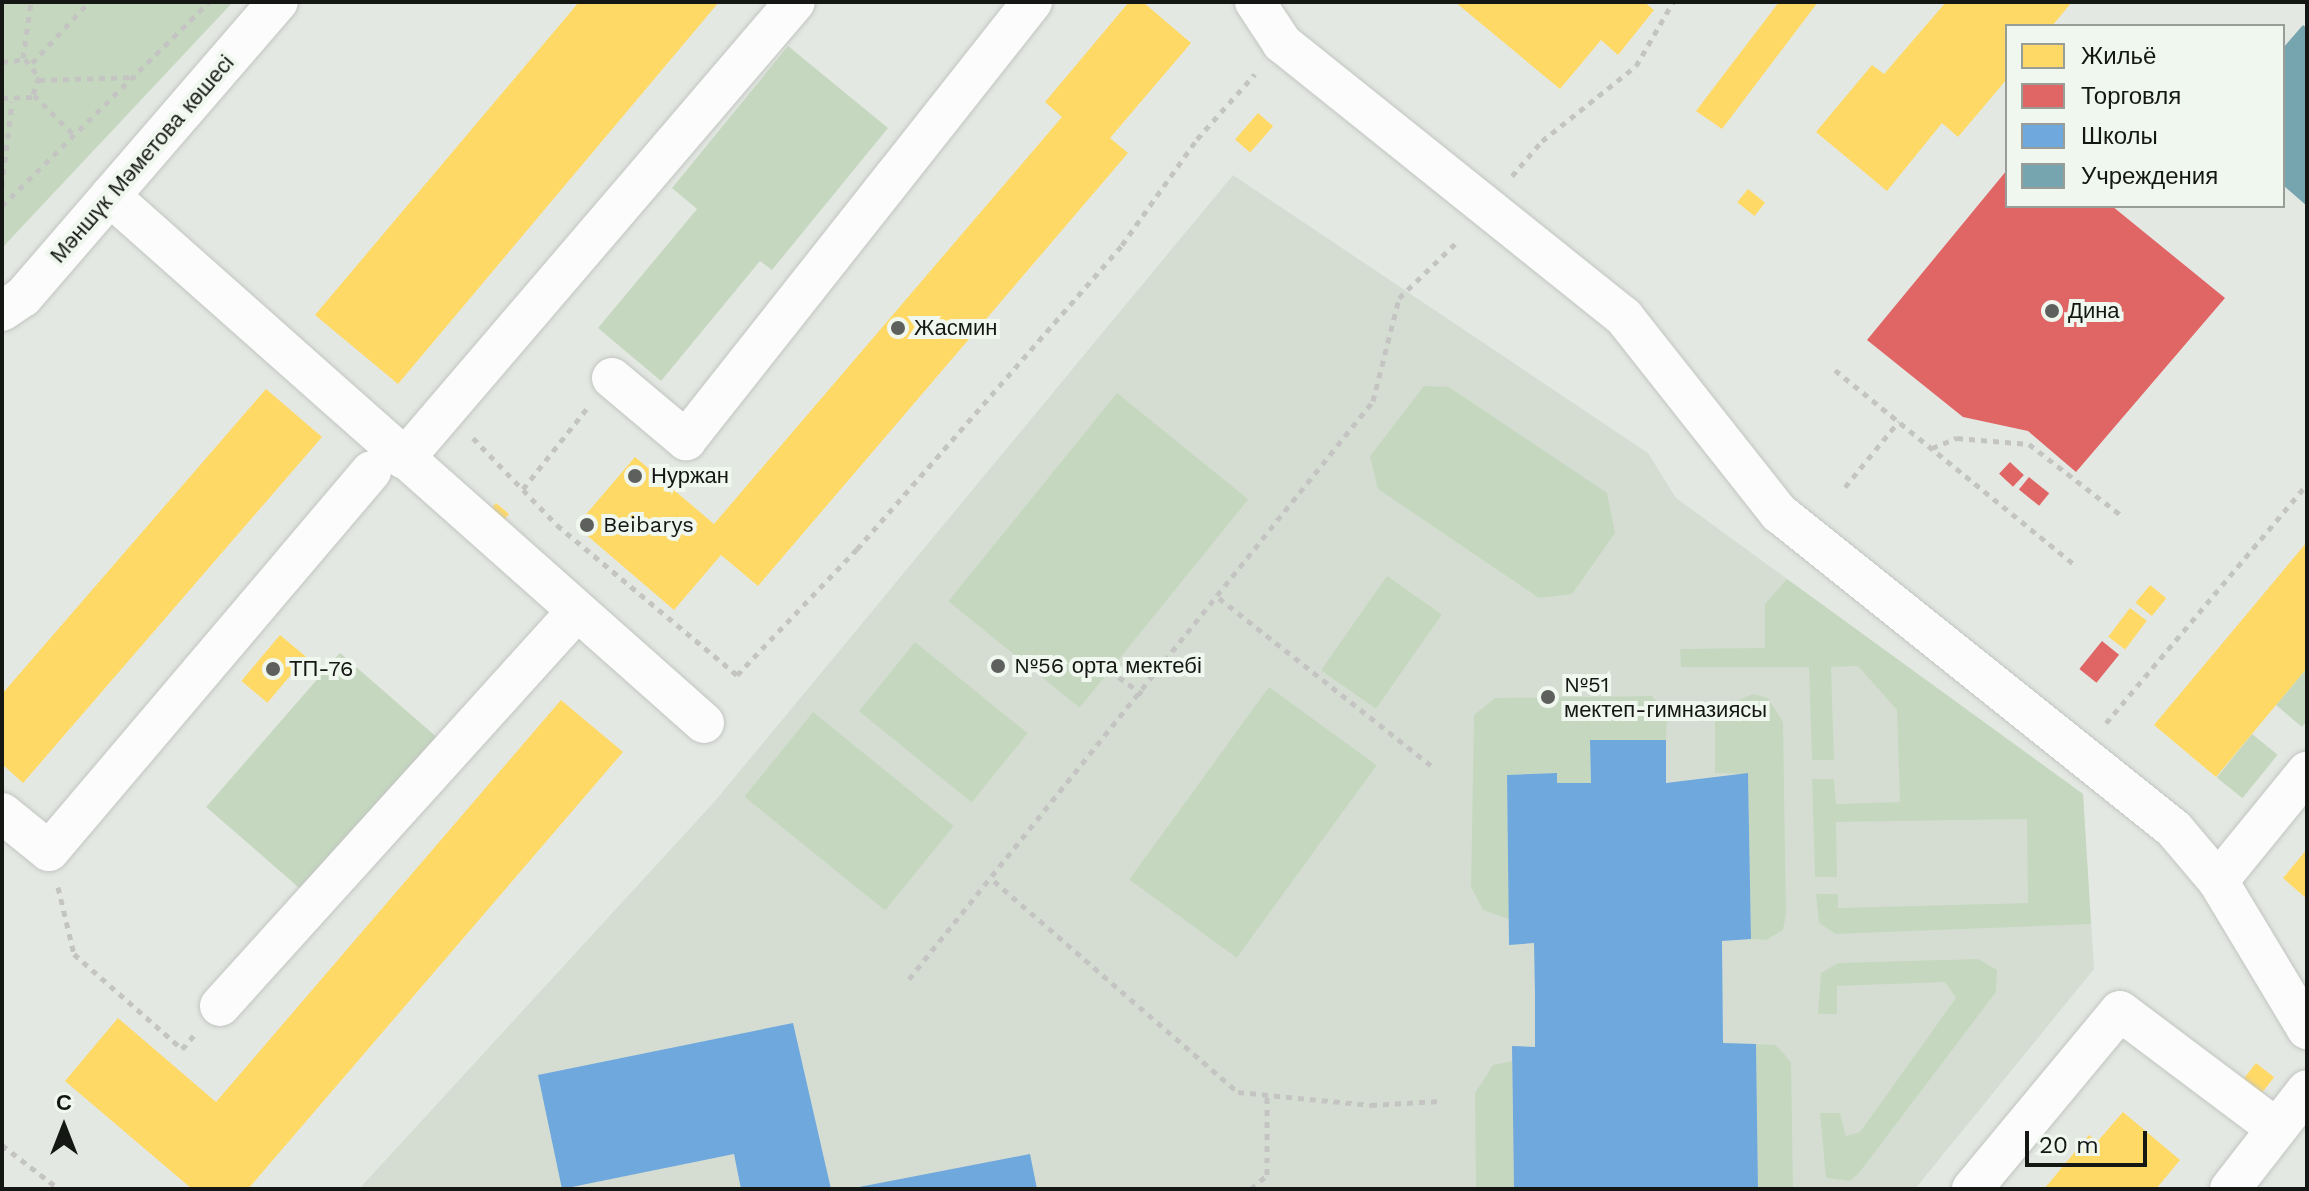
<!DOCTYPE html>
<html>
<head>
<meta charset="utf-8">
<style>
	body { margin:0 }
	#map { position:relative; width:2309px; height:1191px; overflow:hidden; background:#e4e8e3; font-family:"Work Sans",sans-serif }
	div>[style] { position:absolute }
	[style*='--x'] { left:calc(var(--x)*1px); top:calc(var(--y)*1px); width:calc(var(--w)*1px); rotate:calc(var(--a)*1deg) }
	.built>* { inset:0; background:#d5ddd3 }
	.green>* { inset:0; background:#c5d8bf; transform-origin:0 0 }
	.homes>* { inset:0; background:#ffd966; transform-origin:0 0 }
	.shops>* { inset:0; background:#e06666; transform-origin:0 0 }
	.schools>* { inset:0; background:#6fa8dc }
	.public>* { inset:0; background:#76a5af }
	.path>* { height:5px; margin-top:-2.5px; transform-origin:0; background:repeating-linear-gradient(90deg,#c4c5c3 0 6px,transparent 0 12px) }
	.roads { filter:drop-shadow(0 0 2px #c2c5c1) drop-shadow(0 0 2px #c2c5c1) }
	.minor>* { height:40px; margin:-20px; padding:0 20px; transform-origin:20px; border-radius:20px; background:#fbfcfb }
	.dots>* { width:22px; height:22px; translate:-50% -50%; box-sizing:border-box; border:4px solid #f0f7ee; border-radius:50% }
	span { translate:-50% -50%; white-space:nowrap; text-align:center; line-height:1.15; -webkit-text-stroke:8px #f0f7ee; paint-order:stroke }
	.street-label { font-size:22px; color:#151714 }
	.poi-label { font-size:22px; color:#151714 }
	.left { translate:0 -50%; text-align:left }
	.frame { position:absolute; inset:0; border:4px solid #151714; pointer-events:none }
	.legend { position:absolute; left:2005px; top:24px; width:280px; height:184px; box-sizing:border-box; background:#f0f7ee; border:2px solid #989d97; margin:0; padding:10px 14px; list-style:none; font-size:24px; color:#151714 }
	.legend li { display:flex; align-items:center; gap:16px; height:40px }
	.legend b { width:40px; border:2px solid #989d97 }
	.north { position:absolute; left:24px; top:1087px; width:80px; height:80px; -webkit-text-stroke:6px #f0f7ee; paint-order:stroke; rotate:0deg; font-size:22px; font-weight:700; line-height:32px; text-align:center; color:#151714 }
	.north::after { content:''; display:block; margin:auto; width:28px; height:36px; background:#151714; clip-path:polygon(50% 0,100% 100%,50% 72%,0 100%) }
	.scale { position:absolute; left:2025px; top:1131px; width:122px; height:36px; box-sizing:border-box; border:4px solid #151714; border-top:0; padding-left:10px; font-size:24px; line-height:28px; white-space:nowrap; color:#151714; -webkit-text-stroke:6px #f0f7ee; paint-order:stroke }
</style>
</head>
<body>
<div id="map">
	<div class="built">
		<i style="clip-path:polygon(1233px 175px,1648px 453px,1676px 498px,2083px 794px,2094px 969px,1915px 1189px,359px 1189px,715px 801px)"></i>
	</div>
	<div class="green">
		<i style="clip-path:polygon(2px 2px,233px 2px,2px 248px)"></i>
		<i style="clip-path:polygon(788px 46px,888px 128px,772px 270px,760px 261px,661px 381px,598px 328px,697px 209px,672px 188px)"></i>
		<i style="clip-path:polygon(1424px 386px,1449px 387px,1607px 493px,1615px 533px,1572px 594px,1539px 598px,1378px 489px,1370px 456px)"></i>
		<i style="left:1117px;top:393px;width:169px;height:268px;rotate:39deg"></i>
		<i style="left:1387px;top:576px;width:67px;height:115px;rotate:35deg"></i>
		<i style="clip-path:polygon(1787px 579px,2083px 794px,2091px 924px,1836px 934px,1819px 923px,1816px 894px,1838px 894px,1838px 908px,2028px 903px,2027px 819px,1836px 822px,1837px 877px,1815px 877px,1812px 779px,1834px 779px,1836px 804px,1900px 802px,1897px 710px,1858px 666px,1831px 667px,1834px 760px,1812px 760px,1809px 667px,1681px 667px,1680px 649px,1765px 648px,1765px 604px)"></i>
		<i style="left:915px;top:642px;width:145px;height:89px;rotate:39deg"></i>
		<i style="left:340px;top:653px;width:131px;height:204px;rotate:41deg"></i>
		<i style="clip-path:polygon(2307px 668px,2307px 721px,2302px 727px,2276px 705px)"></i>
		<i style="left:1269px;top:687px;width:133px;height:238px;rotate:36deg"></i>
		<i style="clip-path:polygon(1753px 694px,1768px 698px,1783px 722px,1786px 914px,1783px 930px,1766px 940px,1751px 939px,1748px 774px,1715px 773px,1715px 719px,1725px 706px)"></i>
		<i style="clip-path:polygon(1652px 696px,1667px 713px,1666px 740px,1590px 741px,1591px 783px,1557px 783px,1557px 773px,1507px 775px,1509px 919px,1483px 910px,1471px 887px,1474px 715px,1495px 698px)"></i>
		<i style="left:813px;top:712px;width:181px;height:109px;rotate:39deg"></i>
		<i style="left:2252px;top:734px;width:33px;height:56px;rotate:39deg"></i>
		<i style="clip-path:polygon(1978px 959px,1997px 970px,1996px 992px,1859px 1173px,1850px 1181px,1826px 1178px,1820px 1113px,1840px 1113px,1846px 1136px,1860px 1132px,1956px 998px,1945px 982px,1837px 986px,1837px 1014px,1818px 1014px,1821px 973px,1838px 963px)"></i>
		<i style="clip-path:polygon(1756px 1044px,1776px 1045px,1791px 1062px,1793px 1189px,1758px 1189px)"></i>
		<i style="clip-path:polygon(1512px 1061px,1514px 1189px,1476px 1189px,1475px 1093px,1493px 1065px)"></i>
	</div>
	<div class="homes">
		<i style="clip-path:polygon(579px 2px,719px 2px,398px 384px,315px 315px)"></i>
		<i style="clip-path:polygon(1129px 2px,1143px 2px,1191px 43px,1110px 138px,1128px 153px,758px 586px,721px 555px,674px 610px,576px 526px,635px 457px,714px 524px,1062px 117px,1045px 102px)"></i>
		<i style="clip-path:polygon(1455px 2px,1644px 2px,1654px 10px,1618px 55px,1601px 40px,1560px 89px)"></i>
		<i style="clip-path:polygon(1779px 2px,1818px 2px,1722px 129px,1696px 111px)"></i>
		<i style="clip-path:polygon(1946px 2px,2072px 2px,2052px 26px,2007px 26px,2007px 79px,1958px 137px,1942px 123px,1887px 191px,1816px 132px,1872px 65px,1884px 74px)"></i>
		<i style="left:1258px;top:113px;width:20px;height:35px;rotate:41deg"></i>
		<i style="left:1748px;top:189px;width:22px;height:17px;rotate:39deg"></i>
		<i style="clip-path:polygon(266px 389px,322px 437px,23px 783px,2px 764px,2px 694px)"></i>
		<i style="left:496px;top:503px;width:17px;height:16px;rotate:40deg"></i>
		<i style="clip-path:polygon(2307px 542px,2307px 668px,2216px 777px,2154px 725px)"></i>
		<i style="left:2150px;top:585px;width:21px;height:23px;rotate:39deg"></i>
		<i style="left:2130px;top:608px;width:21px;height:36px;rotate:37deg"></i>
		<i style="left:280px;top:635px;width:34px;height:60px;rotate:40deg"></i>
		<i style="clip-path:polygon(561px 700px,623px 752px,248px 1189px,192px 1189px,65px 1081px,118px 1018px,216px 1102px)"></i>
		<i style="clip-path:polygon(2307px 849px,2307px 899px,2283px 878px)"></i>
		<i style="left:2256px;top:1063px;width:23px;height:21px;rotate:38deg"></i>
		<i style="clip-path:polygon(2123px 1112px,2180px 1160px,2156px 1189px,2044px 1189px,2089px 1135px,2097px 1142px)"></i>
	</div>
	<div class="shops">
		<i style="clip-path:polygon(2007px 170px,2007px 206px,2112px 206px,2225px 298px,2076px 472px,2028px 431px,1963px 417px,1867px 340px)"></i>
		<i style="left:2010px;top:462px;width:19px;height:16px;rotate:43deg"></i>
		<i style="left:2029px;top:477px;width:26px;height:16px;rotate:39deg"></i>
		<i style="left:2102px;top:641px;width:22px;height:36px;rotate:39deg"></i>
	</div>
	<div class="schools">
		<i style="clip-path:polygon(1590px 740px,1666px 740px,1666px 783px,1748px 773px,1751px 939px,1722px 941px,1723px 1043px,1756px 1044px,1758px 1189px,1514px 1189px,1512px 1046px,1535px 1047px,1535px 995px,1534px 943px,1509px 945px,1507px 775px,1557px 773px,1557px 783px,1591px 783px)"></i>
		<i style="clip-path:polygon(793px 1023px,831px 1189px,741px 1189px,734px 1154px,562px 1189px,538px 1075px)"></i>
		<i style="clip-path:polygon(1030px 1154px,1037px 1189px,854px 1189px,854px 1188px)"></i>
	</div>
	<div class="public">
		<i style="clip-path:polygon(2303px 25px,2307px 28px,2307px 206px,2283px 185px,2283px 48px)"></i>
	</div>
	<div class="path">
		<i style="--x:23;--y:58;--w:57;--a:-81.9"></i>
		<i style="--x:2;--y:62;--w:23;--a:-7"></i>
		<i style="--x:25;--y:59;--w:23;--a:52"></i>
		<i style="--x:39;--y:77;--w:21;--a:109"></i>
		<i style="--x:32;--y:97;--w:30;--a:178"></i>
		<i style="--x:32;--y:63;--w:83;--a:-46.9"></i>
		<i style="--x:39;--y:80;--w:97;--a:-1.8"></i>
		<i style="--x:34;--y:95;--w:58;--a:45"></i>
		<i style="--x:1512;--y:176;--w:46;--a:-49.4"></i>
		<i style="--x:1542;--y:141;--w:120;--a:-38.6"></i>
		<i style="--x:1636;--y:66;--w:74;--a:-60"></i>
		<i style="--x:2;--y:186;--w:85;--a:-83.2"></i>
		<i style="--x:2;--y:206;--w:291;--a:-44.6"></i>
		<i style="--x:1835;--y:370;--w:309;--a:39.1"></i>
		<i style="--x:473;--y:438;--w:121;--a:46"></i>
		<i style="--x:557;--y:525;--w:234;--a:39.8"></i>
		<i style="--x:737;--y:675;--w:174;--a:-46.4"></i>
		<i style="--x:857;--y:549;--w:403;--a:-48.9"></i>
		<i style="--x:1122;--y:245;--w:130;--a:-54.7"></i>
		<i style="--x:1197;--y:139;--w:87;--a:-48.3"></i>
		<i style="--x:1932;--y:448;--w:27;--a:-22"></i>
		<i style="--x:1957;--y:438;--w:72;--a:4.8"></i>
		<i style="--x:2029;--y:444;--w:116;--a:37.7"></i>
		<i style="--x:1845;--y:487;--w:85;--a:-50.7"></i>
		<i style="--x:523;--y:489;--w:105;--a:-51.6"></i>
		<i style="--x:1219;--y:598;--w:274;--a:38.3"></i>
		<i style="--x:1109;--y:670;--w:41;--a:36"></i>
		<i style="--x:2106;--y:723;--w:312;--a:-49.9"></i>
		<i style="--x:994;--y:881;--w:323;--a:40.9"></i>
		<i style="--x:1238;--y:1092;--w:134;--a:5.6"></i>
		<i style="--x:1371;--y:1105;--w:69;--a:-3.3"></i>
		<i style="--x:58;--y:887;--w:69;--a:76.6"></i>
		<i style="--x:74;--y:954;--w:144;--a:41.3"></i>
		<i style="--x:182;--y:1049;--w:18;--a:-49"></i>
		<i style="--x:909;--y:979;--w:741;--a:-51.24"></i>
		<i style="--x:1373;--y:401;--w:106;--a:-75.8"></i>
		<i style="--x:1399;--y:298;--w:83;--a:-44"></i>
		<i style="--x:2;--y:1145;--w:72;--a:37.7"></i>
		<i style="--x:1251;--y:1189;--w:21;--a:-41"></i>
		<i style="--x:1267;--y:1175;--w:81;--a:-90"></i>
	</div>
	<div class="roads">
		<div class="minor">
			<i style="--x:1255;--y:2;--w:49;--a:56.6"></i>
			<i style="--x:1282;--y:43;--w:438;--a:38.7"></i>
			<i style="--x:1624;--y:317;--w:250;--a:51.7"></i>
			<i style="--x:1779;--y:513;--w:506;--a:38.66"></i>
			<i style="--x:2174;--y:829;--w:68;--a:49.8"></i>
			<i style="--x:2218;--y:881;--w:173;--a:59"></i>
			<i style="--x:110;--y:196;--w:794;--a:41.58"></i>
			<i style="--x:2;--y:311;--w:25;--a:-34"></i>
			<i style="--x:23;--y:297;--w:390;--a:-49.2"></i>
			<i style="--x:612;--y:378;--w:97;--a:40"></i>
			<i style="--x:686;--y:440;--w:558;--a:-51.69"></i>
			<i style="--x:404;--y:459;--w:601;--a:-49.45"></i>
			<i style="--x:2;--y:813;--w:60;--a:39"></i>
			<i style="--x:49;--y:851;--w:498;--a:-49.7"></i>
			<i style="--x:2218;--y:881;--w:141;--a:-50.8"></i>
			<i style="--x:220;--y:1006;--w:532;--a:-47.89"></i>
			<i style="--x:1972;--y:1189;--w:231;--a:-50.3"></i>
			<i style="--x:2120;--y:1011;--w:196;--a:36.9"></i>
			<i style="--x:2230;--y:1189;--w:125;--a:-52.1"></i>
		</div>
	</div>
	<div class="dots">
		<i style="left:2052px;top:311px;background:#5d605c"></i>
		<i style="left:898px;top:328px;background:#5d605c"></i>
		<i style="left:635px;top:476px;background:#5d605c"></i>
		<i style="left:587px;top:525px;background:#5d605c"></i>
		<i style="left:998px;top:666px;background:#5d605c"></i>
		<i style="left:273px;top:669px;background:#5d605c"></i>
		<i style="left:1548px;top:697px;background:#5d605c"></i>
	</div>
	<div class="street-label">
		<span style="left:142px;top:159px;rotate:-49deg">Мәншүк Мәметова көшесі</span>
	</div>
	<div class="poi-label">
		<span class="left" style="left:2068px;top:311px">Дина</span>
		<span class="left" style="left:914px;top:328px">Жасмин</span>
		<span class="left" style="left:651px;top:476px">Нуржан</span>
		<span class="left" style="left:603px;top:525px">Beibarys</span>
		<span class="left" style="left:1014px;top:666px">№56 орта мектебі</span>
		<span class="left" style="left:289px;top:669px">ТП-76</span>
		<span class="left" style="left:1564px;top:697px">№51<br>мектеп-гимназиясы</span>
	</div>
	<div class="frame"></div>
	<ul class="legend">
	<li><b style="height:22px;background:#ffd966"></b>Жильё</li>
	<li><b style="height:22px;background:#e06666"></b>Торговля</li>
	<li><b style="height:22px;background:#6fa8dc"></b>Школы</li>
	<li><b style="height:22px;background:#76a5af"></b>Учреждения</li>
	</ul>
	<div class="north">С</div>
	<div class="scale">20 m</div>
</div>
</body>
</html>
